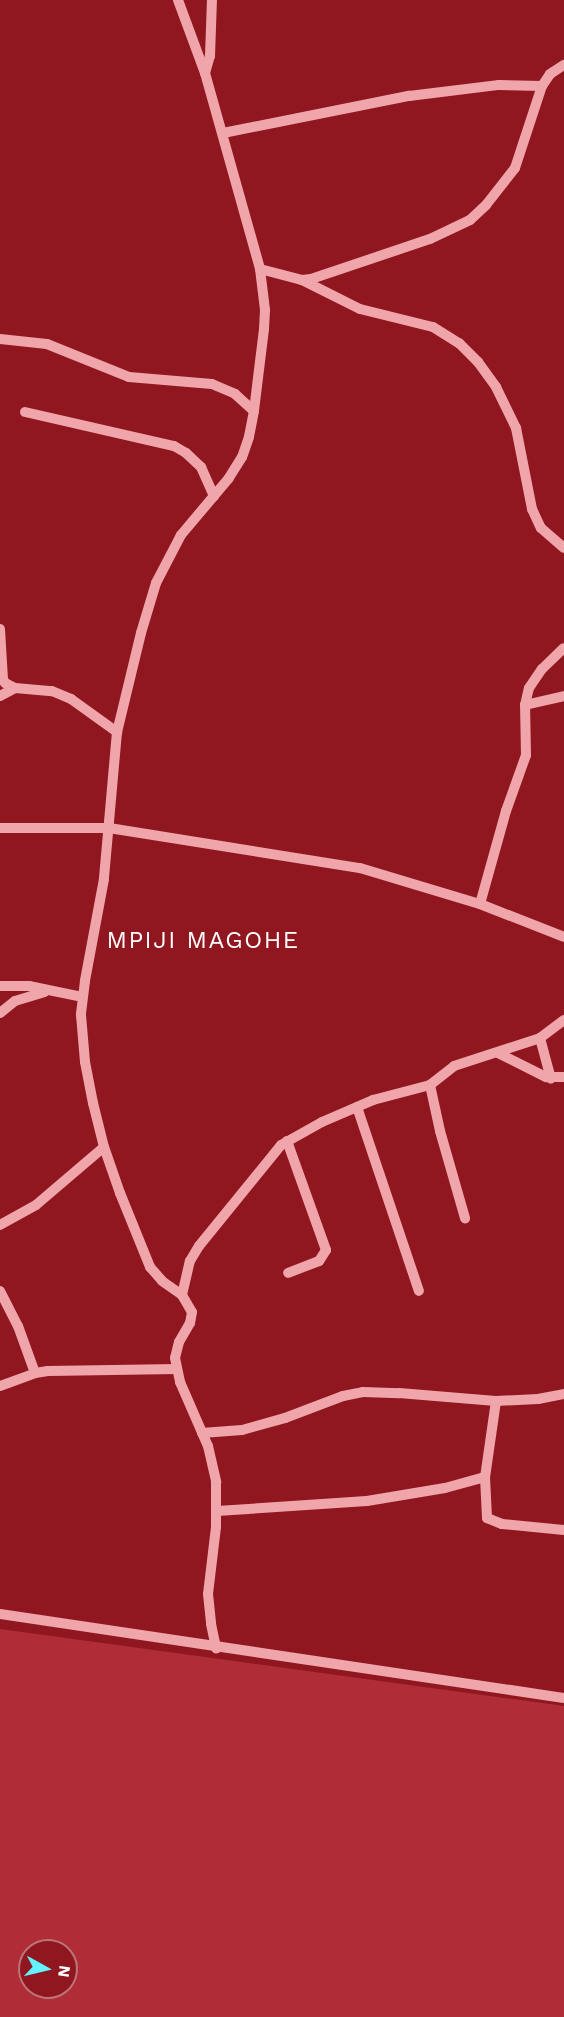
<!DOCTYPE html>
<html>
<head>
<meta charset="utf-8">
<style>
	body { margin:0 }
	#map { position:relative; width:564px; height:2017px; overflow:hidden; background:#901720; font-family:"Work Sans",sans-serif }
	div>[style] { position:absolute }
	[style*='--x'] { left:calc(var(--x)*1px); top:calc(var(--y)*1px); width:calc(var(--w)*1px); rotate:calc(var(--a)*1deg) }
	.green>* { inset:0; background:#b02d38 }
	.minor>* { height:10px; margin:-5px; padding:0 5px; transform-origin:5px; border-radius:5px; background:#f0a5ab }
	span { translate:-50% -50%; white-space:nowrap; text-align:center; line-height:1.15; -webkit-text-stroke:4.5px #901720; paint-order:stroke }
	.quarter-label { font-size:24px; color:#fff; letter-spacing:1.5px }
	.north { position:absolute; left:18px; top:1939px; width:60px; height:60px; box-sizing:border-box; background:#901720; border:2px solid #bc7479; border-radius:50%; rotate:98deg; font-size:16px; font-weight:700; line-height:24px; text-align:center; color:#fff }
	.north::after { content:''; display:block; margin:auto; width:21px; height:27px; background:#63f3ff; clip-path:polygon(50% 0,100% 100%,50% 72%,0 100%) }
</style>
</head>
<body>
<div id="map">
	<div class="green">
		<i style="clip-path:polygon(evenodd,0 1629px,564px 1706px,564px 2017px,0 2017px,0 1629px,30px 1951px,66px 1951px,66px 1987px,30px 1987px,30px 1951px)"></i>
	</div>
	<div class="minor">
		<i style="--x:178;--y:0;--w:78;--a:69.7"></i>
		<i style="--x:205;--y:73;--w:204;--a:74.3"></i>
		<i style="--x:260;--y:269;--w:41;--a:83"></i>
		<i style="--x:265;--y:310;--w:19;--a:93"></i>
		<i style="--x:264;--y:329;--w:83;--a:97"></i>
		<i style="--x:254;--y:411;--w:26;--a:101"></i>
		<i style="--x:249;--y:437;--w:21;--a:109"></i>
		<i style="--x:242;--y:457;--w:25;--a:122"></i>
		<i style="--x:229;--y:478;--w:75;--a:130.1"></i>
		<i style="--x:181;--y:535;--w:54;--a:117.5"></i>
		<i style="--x:156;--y:583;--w:52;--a:106.7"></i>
		<i style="--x:141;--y:633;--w:102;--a:103.6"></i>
		<i style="--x:117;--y:732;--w:148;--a:95.1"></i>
		<i style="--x:104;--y:879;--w:104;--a:100.6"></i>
		<i style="--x:85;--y:981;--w:34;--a:97"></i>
		<i style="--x:81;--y:1015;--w:47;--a:85.1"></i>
		<i style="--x:85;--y:1062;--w:42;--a:79"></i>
		<i style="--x:93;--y:1103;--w:45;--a:76"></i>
		<i style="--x:104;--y:1147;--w:49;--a:70.8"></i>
		<i style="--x:120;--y:1193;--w:80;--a:67.9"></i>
		<i style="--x:150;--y:1267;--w:18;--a:49"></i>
		<i style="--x:162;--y:1281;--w:24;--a:35"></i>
		<i style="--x:182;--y:1295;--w:20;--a:60"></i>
		<i style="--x:192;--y:1312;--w:11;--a:100"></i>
		<i style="--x:190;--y:1323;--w:22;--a:120"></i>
		<i style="--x:179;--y:1342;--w:16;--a:104"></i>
		<i style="--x:175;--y:1358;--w:25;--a:78"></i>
		<i style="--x:180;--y:1382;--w:70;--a:66.4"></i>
		<i style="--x:208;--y:1446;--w:37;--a:77"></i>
		<i style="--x:216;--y:1482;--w:45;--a:90"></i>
		<i style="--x:216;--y:1527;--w:67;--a:96.8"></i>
		<i style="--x:208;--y:1594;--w:30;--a:84"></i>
		<i style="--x:211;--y:1624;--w:25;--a:78"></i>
		<i style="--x:205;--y:73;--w:18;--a:-74"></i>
		<i style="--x:210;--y:56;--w:56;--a:-88"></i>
		<i style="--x:223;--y:133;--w:190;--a:-11.3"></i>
		<i style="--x:409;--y:96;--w:91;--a:-7"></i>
		<i style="--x:499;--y:85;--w:43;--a:1.3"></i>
		<i style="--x:260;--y:269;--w:43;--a:14.7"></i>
		<i style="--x:302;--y:280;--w:9;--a:-6"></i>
		<i style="--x:311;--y:279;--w:126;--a:-18.6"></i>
		<i style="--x:430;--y:239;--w:44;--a:-25.4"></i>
		<i style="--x:470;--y:220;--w:22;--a:-43"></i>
		<i style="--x:486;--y:205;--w:47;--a:-51.9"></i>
		<i style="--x:515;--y:168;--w:86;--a:-71.8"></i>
		<i style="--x:542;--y:86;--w:14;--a:-56"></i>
		<i style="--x:550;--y:74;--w:17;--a:-33"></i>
		<i style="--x:302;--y:280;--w:65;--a:26.6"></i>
		<i style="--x:360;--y:309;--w:75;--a:13.9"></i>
		<i style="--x:433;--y:327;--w:31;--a:32"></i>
		<i style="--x:459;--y:343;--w:27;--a:45"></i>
		<i style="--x:478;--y:362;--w:31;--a:54"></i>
		<i style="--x:496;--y:387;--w:46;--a:64"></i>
		<i style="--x:516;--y:428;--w:83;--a:78.8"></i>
		<i style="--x:532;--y:509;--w:21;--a:65"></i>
		<i style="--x:541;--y:528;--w:30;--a:41"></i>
		<i style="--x:0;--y:339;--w:47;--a:6.1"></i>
		<i style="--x:47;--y:344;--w:88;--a:21.9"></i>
		<i style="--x:129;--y:377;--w:83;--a:4.8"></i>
		<i style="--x:212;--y:384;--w:25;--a:23"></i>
		<i style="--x:235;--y:394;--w:25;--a:42"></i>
		<i style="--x:25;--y:412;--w:153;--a:12.9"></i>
		<i style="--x:174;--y:446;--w:14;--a:30"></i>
		<i style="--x:186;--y:453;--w:21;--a:43"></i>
		<i style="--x:201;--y:467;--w:32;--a:66"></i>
		<i style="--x:0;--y:629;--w:50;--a:86.6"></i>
		<i style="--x:3;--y:679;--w:4;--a:63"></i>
		<i style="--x:5;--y:683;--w:11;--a:27"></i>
		<i style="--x:0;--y:696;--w:17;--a:-28"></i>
		<i style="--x:15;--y:688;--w:37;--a:5"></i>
		<i style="--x:52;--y:691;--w:21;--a:23"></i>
		<i style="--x:71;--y:699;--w:57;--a:35.7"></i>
		<i style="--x:525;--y:705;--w:40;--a:-13"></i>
		<i style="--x:0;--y:828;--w:109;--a:0"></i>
		<i style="--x:109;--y:828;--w:254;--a:9.1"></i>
		<i style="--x:360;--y:868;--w:125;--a:16.7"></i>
		<i style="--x:480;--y:904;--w:90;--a:21.4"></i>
		<i style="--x:480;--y:904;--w:97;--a:-74.4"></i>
		<i style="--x:506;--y:811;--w:59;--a:-70.3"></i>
		<i style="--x:526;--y:755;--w:50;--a:-91.1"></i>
		<i style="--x:525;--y:705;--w:17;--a:-77"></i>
		<i style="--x:529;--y:688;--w:23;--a:-56"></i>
		<i style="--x:542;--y:669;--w:30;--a:-44"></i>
		<i style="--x:0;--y:986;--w:29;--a:0"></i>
		<i style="--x:29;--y:986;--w:54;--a:11.7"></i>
		<i style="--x:0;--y:1013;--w:19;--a:-39"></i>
		<i style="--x:15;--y:1001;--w:31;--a:-17"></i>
		<i style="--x:540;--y:1038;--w:42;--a:75"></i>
		<i style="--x:498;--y:1053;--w:54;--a:26.6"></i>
		<i style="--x:546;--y:1077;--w:18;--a:0"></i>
		<i style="--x:430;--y:1085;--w:47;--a:77.7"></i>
		<i style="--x:440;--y:1131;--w:91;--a:74"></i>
		<i style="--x:357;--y:1107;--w:194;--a:71.4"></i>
		<i style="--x:287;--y:1141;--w:116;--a:70.3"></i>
		<i style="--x:326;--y:1250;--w:13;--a:122"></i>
		<i style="--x:319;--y:1261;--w:33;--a:159"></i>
		<i style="--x:0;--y:1225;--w:41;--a:-29.1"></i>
		<i style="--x:36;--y:1205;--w:89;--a:-40.5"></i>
		<i style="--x:0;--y:1291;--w:39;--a:63"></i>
		<i style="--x:18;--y:1326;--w:50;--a:70.1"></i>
		<i style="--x:182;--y:1295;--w:35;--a:-77"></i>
		<i style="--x:190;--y:1261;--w:17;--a:-59"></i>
		<i style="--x:199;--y:1246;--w:130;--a:-50.9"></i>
		<i style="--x:281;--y:1145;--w:47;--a:-29.3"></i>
		<i style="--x:322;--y:1122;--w:56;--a:-23.3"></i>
		<i style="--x:373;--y:1100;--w:59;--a:-14.7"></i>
		<i style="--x:430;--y:1085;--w:31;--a:-38"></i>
		<i style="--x:454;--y:1066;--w:90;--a:-18"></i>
		<i style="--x:540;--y:1038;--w:30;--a:-37"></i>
		<i style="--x:0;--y:1386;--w:37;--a:-20"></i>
		<i style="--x:35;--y:1373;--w:13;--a:-9"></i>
		<i style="--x:48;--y:1371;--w:129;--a:-0.9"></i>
		<i style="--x:496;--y:1401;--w:77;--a:98.2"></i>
		<i style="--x:485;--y:1477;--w:41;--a:87.2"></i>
		<i style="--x:487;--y:1518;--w:16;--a:22"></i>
		<i style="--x:502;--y:1524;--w:62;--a:5.5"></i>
		<i style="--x:202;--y:1433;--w:40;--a:-4.3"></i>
		<i style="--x:242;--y:1430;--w:45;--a:-15.6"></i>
		<i style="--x:285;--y:1418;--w:62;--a:-20.8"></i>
		<i style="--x:343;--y:1396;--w:20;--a:-11"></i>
		<i style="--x:363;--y:1392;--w:36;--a:2"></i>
		<i style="--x:399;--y:1393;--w:97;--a:4.7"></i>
		<i style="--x:496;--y:1401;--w:42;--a:-2.7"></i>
		<i style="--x:538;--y:1399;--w:26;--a:-11"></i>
		<i style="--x:217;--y:1511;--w:150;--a:-3.8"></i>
		<i style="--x:367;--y:1501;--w:79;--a:-9.5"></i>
		<i style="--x:445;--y:1488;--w:41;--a:-15.4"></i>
		<i style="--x:0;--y:1614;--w:570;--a:8.47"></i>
	</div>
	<div class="quarter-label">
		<span style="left:203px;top:941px">MPIJI MAGOHE</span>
	</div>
	<div class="north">N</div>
</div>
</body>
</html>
